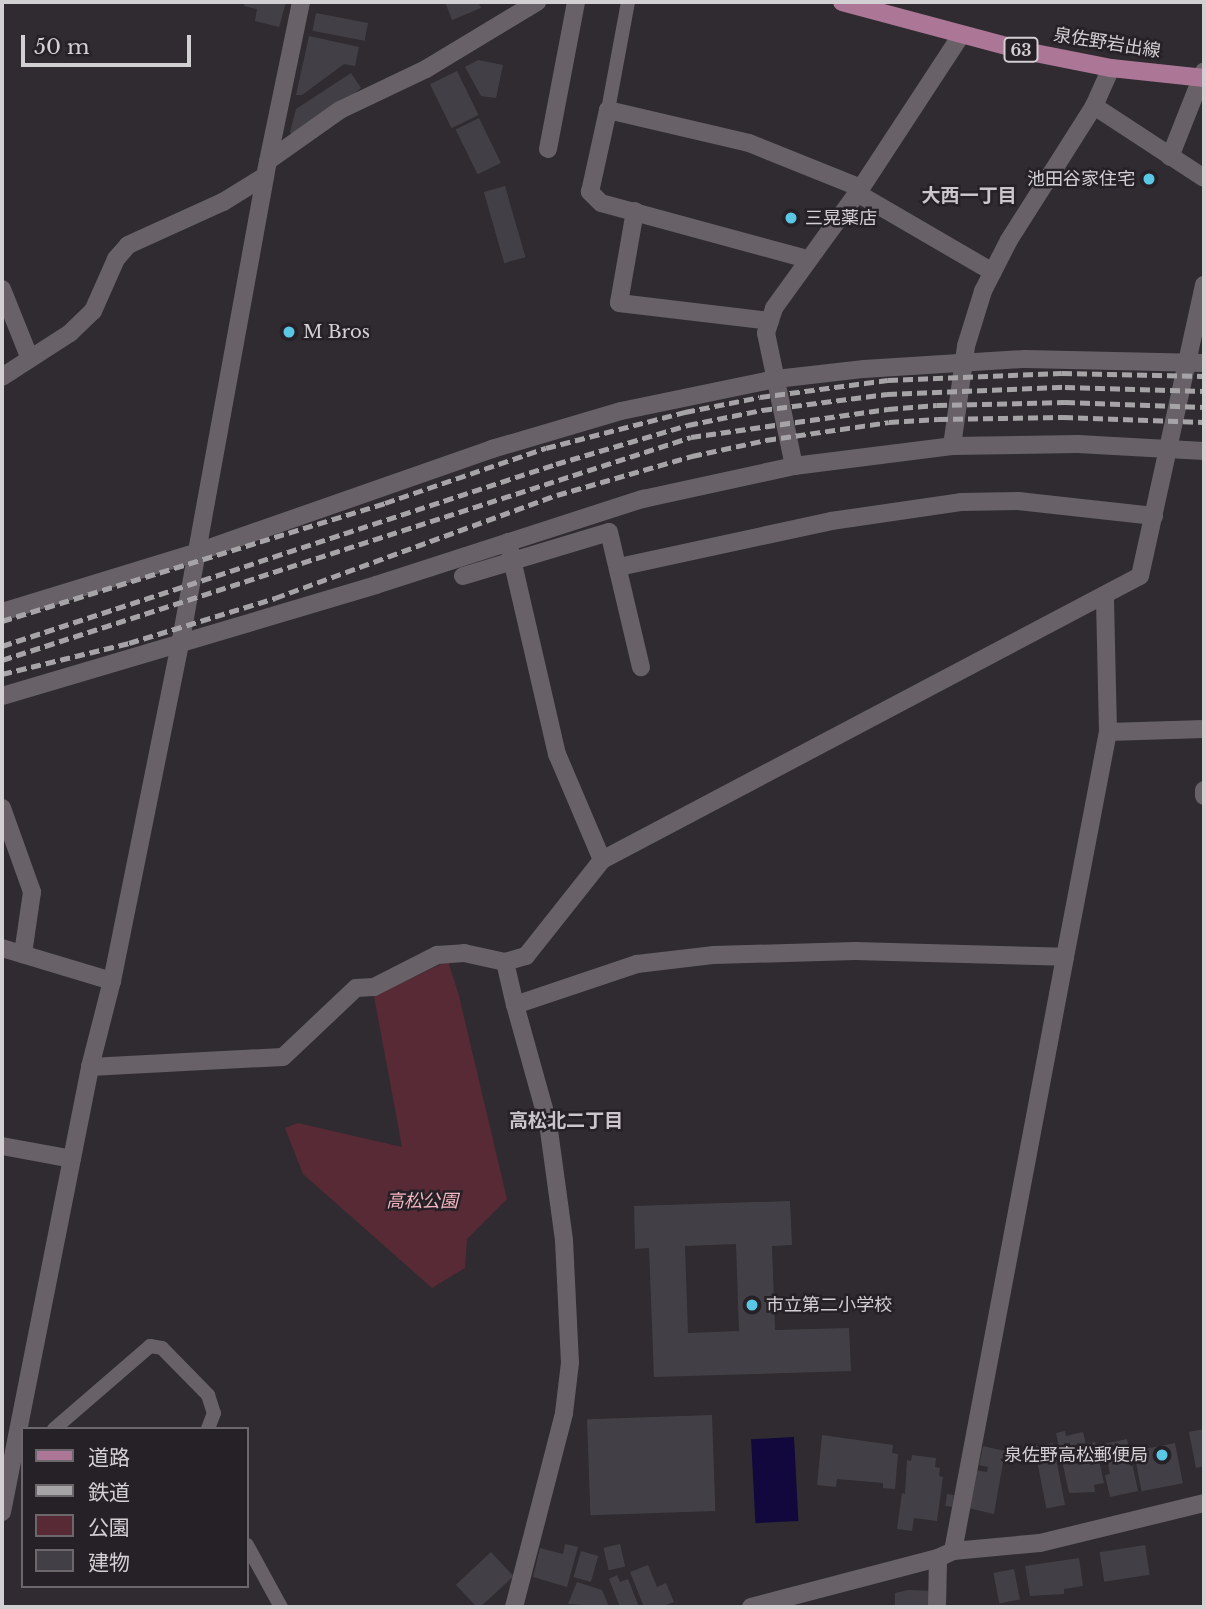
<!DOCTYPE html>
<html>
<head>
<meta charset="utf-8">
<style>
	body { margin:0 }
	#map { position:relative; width:1206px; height:1609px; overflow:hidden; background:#2f2b30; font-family:"Libre Baskerville","Noto Sans JP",serif }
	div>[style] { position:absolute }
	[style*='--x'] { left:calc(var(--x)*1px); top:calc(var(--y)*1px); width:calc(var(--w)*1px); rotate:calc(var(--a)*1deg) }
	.green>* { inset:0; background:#582a35 }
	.water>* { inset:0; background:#12083e; transform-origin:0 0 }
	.building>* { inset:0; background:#424046; transform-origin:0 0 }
	.service>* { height:14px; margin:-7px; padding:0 7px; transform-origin:7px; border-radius:7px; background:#686268 }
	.minor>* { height:18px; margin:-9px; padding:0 9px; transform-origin:9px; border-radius:9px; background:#686268 }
	.primary>* { height:18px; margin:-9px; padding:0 9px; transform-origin:9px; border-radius:9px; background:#ac7796 }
	.rail>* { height:5px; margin-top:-2.5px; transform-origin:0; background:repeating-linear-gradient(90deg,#a7a4a8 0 10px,transparent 0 15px) }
	.dots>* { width:19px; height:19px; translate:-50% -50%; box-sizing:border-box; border:4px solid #262126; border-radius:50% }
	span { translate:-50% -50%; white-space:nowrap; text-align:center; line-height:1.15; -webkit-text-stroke:5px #262126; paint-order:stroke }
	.shield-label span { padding:2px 5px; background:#262126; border:2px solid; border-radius:5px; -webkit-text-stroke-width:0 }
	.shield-label { font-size:16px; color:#d3d0d3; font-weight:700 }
	.street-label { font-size:18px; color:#d3d0d3 }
	.poi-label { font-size:18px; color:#d3d0d3 }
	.right { translate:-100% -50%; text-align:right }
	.left { translate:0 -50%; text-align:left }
	.park-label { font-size:18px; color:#f6b6c2; font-style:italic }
	.neighbourhood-label { font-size:19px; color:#cbc5cc; font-weight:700 }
	.frame { position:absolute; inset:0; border:4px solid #d3d0d3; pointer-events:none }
	.legend { position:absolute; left:21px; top:1427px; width:228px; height:161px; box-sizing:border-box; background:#262126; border:2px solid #6b676b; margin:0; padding:9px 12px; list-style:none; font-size:21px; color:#d3d0d3 }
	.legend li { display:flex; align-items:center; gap:14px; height:35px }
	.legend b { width:35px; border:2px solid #6b676b }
	.scale { position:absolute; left:21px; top:35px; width:170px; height:32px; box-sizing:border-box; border:4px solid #d3d0d3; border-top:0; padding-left:9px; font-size:21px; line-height:24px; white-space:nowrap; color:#d3d0d3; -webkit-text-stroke:5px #262126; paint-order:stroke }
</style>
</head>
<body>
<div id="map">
	<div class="green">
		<i style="clip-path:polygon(448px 961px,459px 996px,507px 1199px,467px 1239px,465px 1268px,432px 1288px,303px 1174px,285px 1128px,298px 1123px,402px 1147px,374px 996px)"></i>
	</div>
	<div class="water">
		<i style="left:794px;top:1437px;width:84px;height:43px;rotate:87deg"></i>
	</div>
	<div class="building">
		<i style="clip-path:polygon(245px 2px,286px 2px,279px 27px,255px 21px,257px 9px,244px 6px)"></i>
		<i style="clip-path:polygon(445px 2px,478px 2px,481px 8px,452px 20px)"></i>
		<i style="left:316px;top:13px;width:53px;height:18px;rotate:11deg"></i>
		<i style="clip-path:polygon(309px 36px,359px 47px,355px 66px,344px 64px,302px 95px,296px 95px)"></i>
		<i style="clip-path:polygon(478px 60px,503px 65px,496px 98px,481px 96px,465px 67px)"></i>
		<i style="left:457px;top:71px;width:49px;height:30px;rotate:64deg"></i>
		<i style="clip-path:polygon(351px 73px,361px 88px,295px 140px,290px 132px,296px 109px)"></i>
		<i style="left:479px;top:118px;width:50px;height:26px;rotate:64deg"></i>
		<i style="left:505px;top:186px;width:74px;height:22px;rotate:74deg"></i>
		<i style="clip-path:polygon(evenodd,790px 1201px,792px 1245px,772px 1246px,775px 1330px,849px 1328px,851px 1371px,654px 1377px,649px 1248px,635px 1249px,634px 1206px,790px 1201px,736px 1244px,739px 1331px,688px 1333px,685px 1246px,736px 1244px)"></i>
		<i style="left:712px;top:1415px;width:96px;height:125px;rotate:88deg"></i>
		<i style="clip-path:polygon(1204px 1429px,1204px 1466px,1196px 1468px,1189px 1432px)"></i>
		<i style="clip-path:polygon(1065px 1431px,1066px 1436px,1083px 1432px,1086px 1444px,1095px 1442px,1104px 1483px,1094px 1485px,1095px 1492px,1069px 1493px,1056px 1433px)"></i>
		<i style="clip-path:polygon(822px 1435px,893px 1445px,892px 1453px,898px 1454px,895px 1489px,883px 1488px,883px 1483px,837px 1479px,836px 1487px,817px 1485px)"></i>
		<i style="clip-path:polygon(1127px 1439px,1138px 1491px,1110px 1497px,1105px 1475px,1110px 1474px,1104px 1444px)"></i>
		<i style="left:1053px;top:1443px;width:63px;height:19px;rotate:79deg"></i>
		<i style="left:1175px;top:1443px;width:41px;height:42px;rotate:79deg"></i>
		<i style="clip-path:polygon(983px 1446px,1005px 1451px,994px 1514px,968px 1508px,974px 1470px,987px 1472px,988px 1467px,979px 1465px)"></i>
		<i style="clip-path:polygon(912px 1455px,936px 1458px,935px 1467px,940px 1468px,939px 1476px,943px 1477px,937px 1521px,914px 1518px,912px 1531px,897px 1529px,902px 1493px,905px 1494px,907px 1460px,911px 1461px)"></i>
		<i style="left:947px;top:1494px;width:7px;height:12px;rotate:8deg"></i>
		<i style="clip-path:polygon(565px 1544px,578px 1547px,567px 1587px,533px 1577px,540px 1548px,563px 1554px)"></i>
		<i style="left:620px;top:1544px;width:23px;height:17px;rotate:77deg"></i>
		<i style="left:1145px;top:1545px;width:30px;height:46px;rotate:81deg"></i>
		<i style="left:581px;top:1551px;width:18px;height:27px;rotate:16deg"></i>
		<i style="left:491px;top:1552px;width:33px;height:48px;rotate:47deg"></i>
		<i style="clip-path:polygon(1079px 1558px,1083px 1586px,1064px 1589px,1064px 1594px,1030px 1596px,1025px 1566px)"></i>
		<i style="clip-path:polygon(648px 1565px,657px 1587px,666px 1583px,674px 1602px,661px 1607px,644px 1607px,630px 1572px)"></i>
		<i style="left:1014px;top:1569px;width:31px;height:21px;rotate:79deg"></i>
		<i style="clip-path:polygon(617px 1575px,620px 1582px,628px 1579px,639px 1607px,620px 1607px,609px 1579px)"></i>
		<i style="clip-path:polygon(577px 1582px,602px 1590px,609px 1607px,568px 1604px)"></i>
		<i style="clip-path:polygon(908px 1590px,933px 1591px,933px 1607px,895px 1607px,895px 1593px)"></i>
	</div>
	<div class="service">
		<i style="--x:608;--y:110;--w:110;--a:-79.5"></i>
		<i style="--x:54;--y:1429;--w:127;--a:-40.8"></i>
		<i style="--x:150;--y:1346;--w:12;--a:9"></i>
		<i style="--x:162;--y:1348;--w:66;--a:45.6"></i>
		<i style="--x:208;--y:1395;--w:19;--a:72"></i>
		<i style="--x:214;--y:1413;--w:17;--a:111"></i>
		<i style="--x:247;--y:1545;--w:71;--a:61.3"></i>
	</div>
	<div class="minor">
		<i style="--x:1111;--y:68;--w:42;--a:114.1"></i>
		<i style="--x:1094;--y:106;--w:131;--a:33.2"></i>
		<i style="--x:548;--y:149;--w:150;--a:-79.2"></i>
		<i style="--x:1170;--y:157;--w:92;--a:-68.4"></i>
		<i style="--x:268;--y:161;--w:88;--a:-35.3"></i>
		<i style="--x:340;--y:110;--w:95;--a:-25.5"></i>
		<i style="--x:426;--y:69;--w:130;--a:-31.1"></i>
		<i style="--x:857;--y:193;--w:157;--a:30.2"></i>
		<i style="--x:635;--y:211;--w:93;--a:99.9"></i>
		<i style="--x:619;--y:303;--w:152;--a:6.8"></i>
		<i style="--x:807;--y:259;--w:213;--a:-164.8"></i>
		<i style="--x:601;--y:203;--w:16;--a:-135"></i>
		<i style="--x:590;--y:192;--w:84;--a:-77.6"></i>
		<i style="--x:608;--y:110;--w:145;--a:13.2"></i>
		<i style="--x:749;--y:143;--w:121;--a:21.9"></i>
		<i style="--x:2;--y:289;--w:75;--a:68.2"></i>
		<i style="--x:2;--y:377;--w:81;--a:-32.9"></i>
		<i style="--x:70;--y:333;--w:32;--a:-44"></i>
		<i style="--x:93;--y:311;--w:57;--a:-66.1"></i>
		<i style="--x:116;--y:259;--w:18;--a:-49"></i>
		<i style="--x:128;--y:245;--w:104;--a:-24.4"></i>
		<i style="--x:223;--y:202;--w:49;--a:-31.8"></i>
		<i style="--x:952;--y:446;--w:101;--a:-82"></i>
		<i style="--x:966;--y:346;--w:58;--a:-72.8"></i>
		<i style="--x:983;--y:291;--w:57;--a:-63"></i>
		<i style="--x:1009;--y:240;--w:159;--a:-57.6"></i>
		<i style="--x:794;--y:466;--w:136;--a:-101.9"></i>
		<i style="--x:766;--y:333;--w:26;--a:-72"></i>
		<i style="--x:774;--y:308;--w:148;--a:-54.1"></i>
		<i style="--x:861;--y:188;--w:183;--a:-56.8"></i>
		<i style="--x:508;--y:542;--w:218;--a:77"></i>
		<i style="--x:557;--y:754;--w:115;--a:67"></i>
		<i style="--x:619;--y:567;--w:217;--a:-12.2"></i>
		<i style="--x:831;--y:521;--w:131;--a:-8.3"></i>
		<i style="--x:961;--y:502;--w:57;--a:-1"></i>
		<i style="--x:1018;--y:501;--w:137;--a:6.3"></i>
		<i style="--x:463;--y:576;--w:152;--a:-16.8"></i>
		<i style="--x:609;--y:532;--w:139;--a:76.7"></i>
		<i style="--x:2;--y:612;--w:202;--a:-17"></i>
		<i style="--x:195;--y:553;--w:315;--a:-19.3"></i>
		<i style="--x:492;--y:449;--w:134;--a:-16.4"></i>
		<i style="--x:621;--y:411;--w:158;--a:-11.7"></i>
		<i style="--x:776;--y:379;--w:89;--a:-6.5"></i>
		<i style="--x:864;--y:369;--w:161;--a:-3.6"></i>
		<i style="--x:1025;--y:359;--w:179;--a:1.3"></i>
		<i style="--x:2;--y:696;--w:390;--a:-16.5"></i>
		<i style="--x:376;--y:585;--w:281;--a:-17.9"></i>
		<i style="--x:643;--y:499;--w:155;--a:-12.3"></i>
		<i style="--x:794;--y:466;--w:159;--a:-7.2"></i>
		<i style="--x:952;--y:446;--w:126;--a:-0.9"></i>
		<i style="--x:1078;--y:444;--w:126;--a:3.2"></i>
		<i style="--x:1108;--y:732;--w:96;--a:-1.8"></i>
		<i style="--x:1204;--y:796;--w:6;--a:-90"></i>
		<i style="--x:2;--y:808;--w:89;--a:70.3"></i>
		<i style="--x:32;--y:892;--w:63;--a:98.3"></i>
		<i style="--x:2;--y:948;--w:115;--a:16.7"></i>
		<i style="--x:505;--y:962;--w:44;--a:76.9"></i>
		<i style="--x:515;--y:1005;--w:129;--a:-18.6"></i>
		<i style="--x:637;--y:964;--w:78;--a:-6.7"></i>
		<i style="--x:714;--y:955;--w:141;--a:-1.6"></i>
		<i style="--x:855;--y:951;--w:210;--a:1.6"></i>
		<i style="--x:1065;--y:957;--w:229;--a:-79.2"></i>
		<i style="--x:1108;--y:732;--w:135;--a:-91.3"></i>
		<i style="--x:90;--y:1067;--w:193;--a:-3"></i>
		<i style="--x:283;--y:1057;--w:100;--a:-43.4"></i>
		<i style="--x:356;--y:988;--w:18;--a:-3"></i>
		<i style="--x:374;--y:987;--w:71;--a:-26.9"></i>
		<i style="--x:437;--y:955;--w:27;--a:-4"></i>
		<i style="--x:464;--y:953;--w:42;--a:12.4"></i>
		<i style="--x:505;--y:962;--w:22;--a:-16"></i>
		<i style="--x:526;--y:956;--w:122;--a:-51.6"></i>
		<i style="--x:602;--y:860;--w:608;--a:-27.83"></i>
		<i style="--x:1140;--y:576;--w:298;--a:-77.6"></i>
		<i style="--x:2;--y:1146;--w:71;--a:10.5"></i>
		<i style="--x:2;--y:1512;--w:454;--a:-78.8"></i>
		<i style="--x:90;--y:1067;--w:89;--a:-75.7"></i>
		<i style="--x:112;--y:981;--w:343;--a:-78.6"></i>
		<i style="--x:180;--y:645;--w:477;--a:-79.7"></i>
		<i style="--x:265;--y:176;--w:178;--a:-78.3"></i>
		<i style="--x:953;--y:1551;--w:604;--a:-79.32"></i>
		<i style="--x:514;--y:1607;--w:200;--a:-75.5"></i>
		<i style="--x:564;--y:1413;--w:50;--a:-83.2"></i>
		<i style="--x:570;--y:1363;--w:123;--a:-92.8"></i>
		<i style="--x:564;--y:1240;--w:118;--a:-97.8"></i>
		<i style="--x:548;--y:1123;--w:123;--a:-105.6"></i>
		<i style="--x:751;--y:1607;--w:193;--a:-14.7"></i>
		<i style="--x:937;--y:1607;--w:49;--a:-88.8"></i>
		<i style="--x:938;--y:1558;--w:17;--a:-25"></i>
		<i style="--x:953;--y:1551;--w:87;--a:-5.3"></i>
		<i style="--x:1040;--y:1543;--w:169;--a:-13.7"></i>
	</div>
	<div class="primary">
		<i style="--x:842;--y:2;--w:189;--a:15"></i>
		<i style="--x:1025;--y:51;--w:88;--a:11.2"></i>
		<i style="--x:1111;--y:68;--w:94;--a:6.1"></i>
	</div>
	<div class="rail">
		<i style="--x:2;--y:621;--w:401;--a:-17.1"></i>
		<i style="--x:385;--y:503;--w:170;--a:-18.9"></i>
		<i style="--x:546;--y:448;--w:144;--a:-14.5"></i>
		<i style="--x:685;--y:412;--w:76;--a:-11.3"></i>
		<i style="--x:760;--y:397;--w:129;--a:-7.6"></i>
		<i style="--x:888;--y:380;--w:174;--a:-2.3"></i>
		<i style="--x:1062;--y:373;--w:142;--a:1.2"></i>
		<i style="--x:2;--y:646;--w:583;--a:-18.19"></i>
		<i style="--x:556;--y:464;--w:138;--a:-16.5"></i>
		<i style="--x:688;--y:425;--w:76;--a:-11.5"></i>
		<i style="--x:762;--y:410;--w:126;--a:-7.3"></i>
		<i style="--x:887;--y:394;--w:178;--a:-2.3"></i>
		<i style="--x:1065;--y:387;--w:139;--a:1.6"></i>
		<i style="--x:2;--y:660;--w:724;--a:-17.93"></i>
		<i style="--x:691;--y:437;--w:199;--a:-8.1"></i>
		<i style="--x:888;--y:409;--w:49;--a:-4.7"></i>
		<i style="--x:937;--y:405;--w:128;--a:-1.3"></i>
		<i style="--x:1065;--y:402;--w:139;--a:2.1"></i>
		<i style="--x:2;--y:674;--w:131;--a:-13.7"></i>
		<i style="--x:129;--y:643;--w:153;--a:-17.1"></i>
		<i style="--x:275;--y:598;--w:300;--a:-20.1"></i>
		<i style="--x:557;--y:495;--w:141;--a:-16.1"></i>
		<i style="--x:692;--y:456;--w:76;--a:-12.2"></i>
		<i style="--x:766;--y:440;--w:124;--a:-8.3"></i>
		<i style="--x:889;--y:422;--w:49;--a:-3.5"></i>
		<i style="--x:938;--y:419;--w:125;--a:-0.9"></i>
		<i style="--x:1063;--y:417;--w:141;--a:2"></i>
	</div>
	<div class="dots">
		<i style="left:1149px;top:179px;background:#5ac8e5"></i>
		<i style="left:791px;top:218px;background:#5ac8e5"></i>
		<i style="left:289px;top:332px;background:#5ac8e5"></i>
		<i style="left:752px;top:1305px;background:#5ac8e5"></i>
		<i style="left:1162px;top:1455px;background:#5ac8e5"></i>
	</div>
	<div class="shield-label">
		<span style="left:1021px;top:50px">63</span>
	</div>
	<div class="street-label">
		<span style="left:1107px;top:43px;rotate:9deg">泉佐野岩出線</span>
	</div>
	<div class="poi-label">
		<span class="right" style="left:1135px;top:179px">池田谷家住宅</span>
		<span class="left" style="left:805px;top:218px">三晃薬店</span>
		<span class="left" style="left:303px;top:332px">M Bros</span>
		<span class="left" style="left:766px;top:1305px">市立第二小学校</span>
		<span class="right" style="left:1148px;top:1455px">泉佐野高松郵便局</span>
	</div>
	<div class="park-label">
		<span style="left:422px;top:1201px">高松公園</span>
	</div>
	<div class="neighbourhood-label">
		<span style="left:969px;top:196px">大西一丁目</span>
		<span style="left:566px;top:1121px">高松北二丁目</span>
	</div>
	<div class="frame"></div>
	<ul class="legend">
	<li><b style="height:9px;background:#ac7796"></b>道路</li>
	<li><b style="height:9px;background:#a7a4a8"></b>鉄道</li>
	<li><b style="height:19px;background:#582a35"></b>公園</li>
	<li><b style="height:19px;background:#424046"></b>建物</li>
	</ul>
	<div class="scale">50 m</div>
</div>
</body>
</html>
